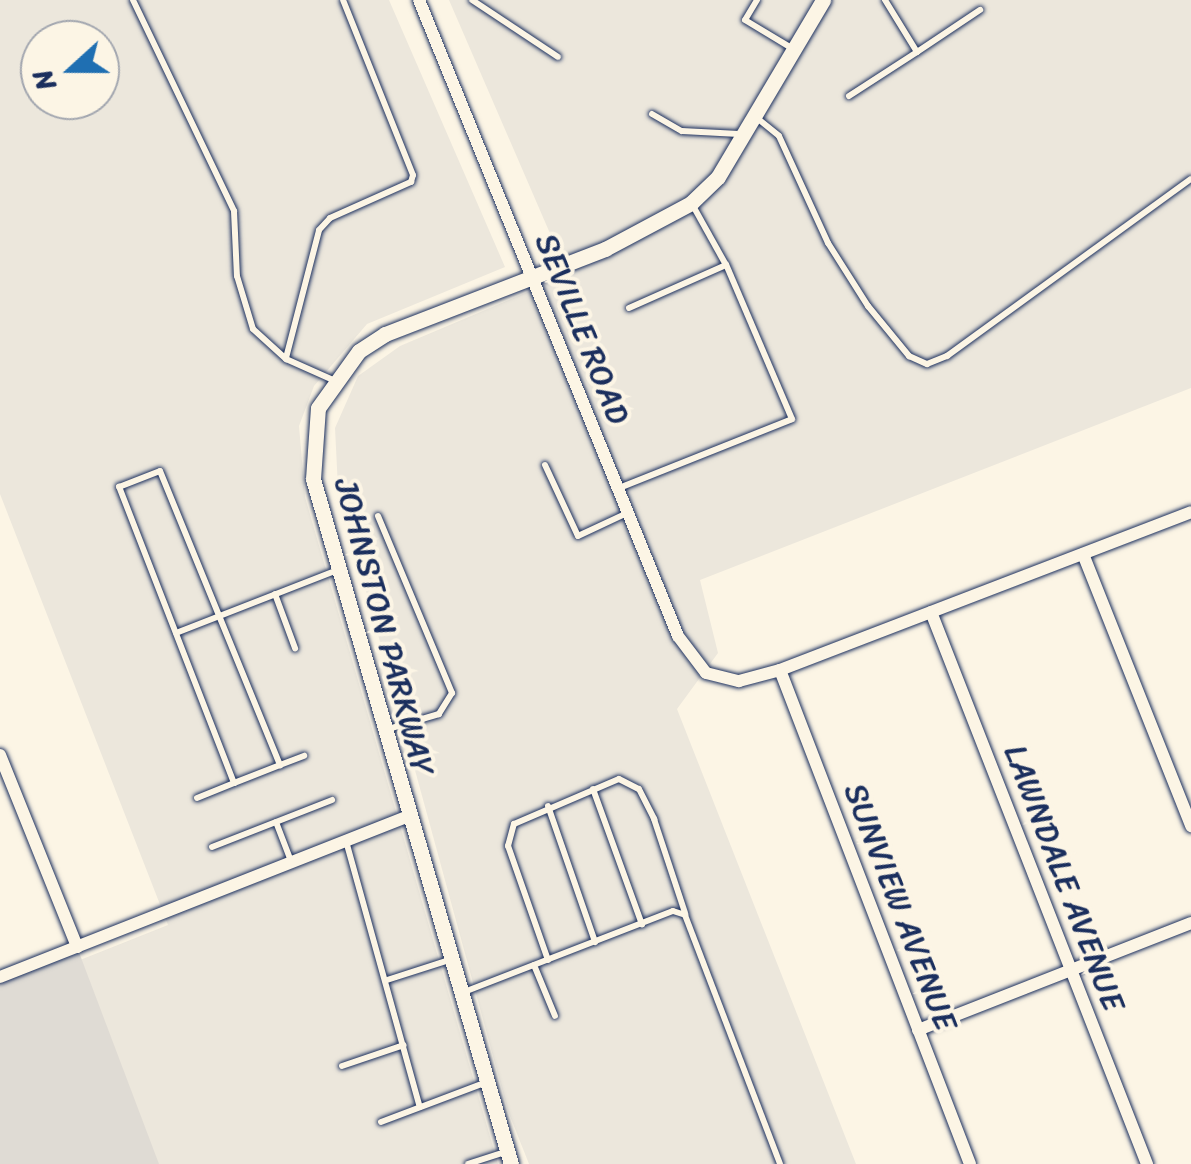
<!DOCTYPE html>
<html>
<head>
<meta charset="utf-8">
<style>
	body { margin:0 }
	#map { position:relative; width:1191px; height:1164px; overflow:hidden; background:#fcf5e5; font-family:Sriracha,sans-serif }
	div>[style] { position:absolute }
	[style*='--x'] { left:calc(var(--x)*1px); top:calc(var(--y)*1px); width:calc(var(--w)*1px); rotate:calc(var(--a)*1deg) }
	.built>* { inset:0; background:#ece7dc }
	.green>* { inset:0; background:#dfdbd4 }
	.roads { filter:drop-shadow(0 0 2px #1b2f5e) drop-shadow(0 0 2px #1b2f5e) }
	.service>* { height:6px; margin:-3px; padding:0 3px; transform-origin:3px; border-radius:3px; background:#fcf5e5 }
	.minor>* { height:12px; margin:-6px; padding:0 6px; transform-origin:6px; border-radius:6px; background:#fcf5e5 }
	.tertiary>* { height:15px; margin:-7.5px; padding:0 7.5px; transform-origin:7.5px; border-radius:7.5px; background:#fcf5e5 }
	span { translate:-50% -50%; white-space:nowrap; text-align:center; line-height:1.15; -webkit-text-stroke:8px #fcf5e5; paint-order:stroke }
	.street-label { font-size:32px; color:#1b2f5e }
	.north { position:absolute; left:20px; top:20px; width:100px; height:100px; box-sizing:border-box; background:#fcf5e5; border:2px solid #a2a6af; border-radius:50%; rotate:249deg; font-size:28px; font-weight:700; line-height:40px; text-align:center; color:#1b2f5e }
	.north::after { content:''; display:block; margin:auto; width:35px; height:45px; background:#1f6fb2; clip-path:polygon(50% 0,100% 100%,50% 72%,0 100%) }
</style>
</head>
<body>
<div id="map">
	<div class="built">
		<i style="clip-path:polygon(evenodd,0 0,389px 0,505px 267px,367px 324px,314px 386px,299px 426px,305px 497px,498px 1164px,158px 1164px,80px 960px,168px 925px,0 494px,0 0,40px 40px,100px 40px,100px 100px,40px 100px,40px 40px)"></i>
		<i style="clip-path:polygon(449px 0,1191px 0,1191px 388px,700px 580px,718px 653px,677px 709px,856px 1164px,529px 1164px,508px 1111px,338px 488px,335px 428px,358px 376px,400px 346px,568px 275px)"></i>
	</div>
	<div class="green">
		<i style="clip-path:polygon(77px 947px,159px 1164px,0 1164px,0 977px)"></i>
	</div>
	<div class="roads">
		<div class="service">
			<i style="--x:133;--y:0;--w:234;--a:64.4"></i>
			<i style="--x:234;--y:211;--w:65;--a:87.4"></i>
			<i style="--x:237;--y:276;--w:55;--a:73.2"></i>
			<i style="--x:253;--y:329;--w:45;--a:42.3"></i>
			<i style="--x:286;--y:359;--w:51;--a:24.1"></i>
			<i style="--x:472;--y:0;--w:103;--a:33.5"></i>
			<i style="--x:757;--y:0;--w:23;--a:121"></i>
			<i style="--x:745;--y:20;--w:56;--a:31.1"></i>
			<i style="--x:917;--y:52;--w:76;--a:-33.7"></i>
			<i style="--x:849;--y:96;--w:81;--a:-32.9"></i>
			<i style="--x:917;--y:52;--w:61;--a:-121.6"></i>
			<i style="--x:652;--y:114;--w:34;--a:30"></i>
			<i style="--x:682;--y:131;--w:57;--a:3"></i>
			<i style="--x:757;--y:118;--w:28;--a:39"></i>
			<i style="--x:779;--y:136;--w:118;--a:65.4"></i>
			<i style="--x:828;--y:243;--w:75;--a:57.6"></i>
			<i style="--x:868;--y:306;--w:65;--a:50.6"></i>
			<i style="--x:909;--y:356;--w:20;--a:24"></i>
			<i style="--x:927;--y:364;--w:22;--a:-22"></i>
			<i style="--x:947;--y:356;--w:301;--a:-36"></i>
			<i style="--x:629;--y:308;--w:106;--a:-23.9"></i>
			<i style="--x:726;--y:265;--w:70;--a:-119.1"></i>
			<i style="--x:286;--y:358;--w:132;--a:-75.5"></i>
			<i style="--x:319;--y:230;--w:16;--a:-47"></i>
			<i style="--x:330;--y:218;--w:89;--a:-24"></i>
			<i style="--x:411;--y:182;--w:7;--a:-74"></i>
			<i style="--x:413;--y:175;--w:188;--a:-111.8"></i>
			<i style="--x:545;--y:465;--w:78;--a:65.1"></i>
			<i style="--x:578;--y:536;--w:54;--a:-25.1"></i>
			<i style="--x:619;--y:488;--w:186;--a:-21.7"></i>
			<i style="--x:792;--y:419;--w:168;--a:-113.1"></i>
			<i style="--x:378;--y:516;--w:192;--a:67.3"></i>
			<i style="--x:452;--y:693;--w:25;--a:122"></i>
			<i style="--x:439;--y:714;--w:56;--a:163.5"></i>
			<i style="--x:275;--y:594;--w:58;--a:69.7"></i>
			<i style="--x:176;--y:633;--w:174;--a:-21.3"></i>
			<i style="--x:280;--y:765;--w:49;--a:158.6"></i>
			<i style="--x:234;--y:783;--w:318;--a:-111.2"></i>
			<i style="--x:119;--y:487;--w:44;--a:-21.3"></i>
			<i style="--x:160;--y:471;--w:318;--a:67.8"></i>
			<i style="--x:280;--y:765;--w:26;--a:-21"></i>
			<i style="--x:593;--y:789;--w:144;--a:70.1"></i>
			<i style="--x:197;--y:798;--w:40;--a:-22"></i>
			<i style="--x:548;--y:806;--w:144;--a:70.9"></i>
			<i style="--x:276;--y:822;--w:42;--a:69"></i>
			<i style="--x:346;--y:841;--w:276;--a:74.5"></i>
			<i style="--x:212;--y:847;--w:129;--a:-21.4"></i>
			<i style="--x:548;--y:960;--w:121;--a:-109.3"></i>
			<i style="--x:508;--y:846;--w:23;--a:-75"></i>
			<i style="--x:514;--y:824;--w:114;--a:-23.2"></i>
			<i style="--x:619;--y:779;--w:22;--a:27"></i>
			<i style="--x:639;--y:789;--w:34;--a:63"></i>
			<i style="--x:654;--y:819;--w:99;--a:71.7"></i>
			<i style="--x:534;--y:965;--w:55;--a:67.6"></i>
			<i style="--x:387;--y:980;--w:65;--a:-17.9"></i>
			<i style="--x:464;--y:992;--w:224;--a:-21.2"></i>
			<i style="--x:673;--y:911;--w:13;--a:18"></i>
			<i style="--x:685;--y:915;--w:267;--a:69.1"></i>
			<i style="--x:342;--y:1066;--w:65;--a:-18.7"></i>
			<i style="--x:381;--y:1122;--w:110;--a:-20.7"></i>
			<i style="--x:468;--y:1164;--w:38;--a:-18"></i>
		</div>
		<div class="minor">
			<i style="--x:419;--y:0;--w:687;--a:67.84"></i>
			<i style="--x:678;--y:636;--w:46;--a:52.9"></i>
			<i style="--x:706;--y:673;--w:34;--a:14"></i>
			<i style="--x:739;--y:681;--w:42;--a:-15"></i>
			<i style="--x:780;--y:670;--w:440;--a:-21"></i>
			<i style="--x:1083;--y:554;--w:293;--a:68.3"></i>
			<i style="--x:931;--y:612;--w:593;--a:68.63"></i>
			<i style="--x:780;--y:670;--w:529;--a:68.96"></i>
			<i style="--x:0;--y:755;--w:207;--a:68.1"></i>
			<i style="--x:0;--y:977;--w:439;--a:-21.5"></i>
			<i style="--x:918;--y:1030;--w:293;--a:-21.4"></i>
		</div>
		<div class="tertiary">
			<i style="--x:511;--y:1164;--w:713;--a:-106.12"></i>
			<i style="--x:313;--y:479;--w:71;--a:-86"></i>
			<i style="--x:318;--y:408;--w:70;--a:-54.3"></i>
			<i style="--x:359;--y:351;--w:31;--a:-33"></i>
			<i style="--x:385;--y:334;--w:236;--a:-21.1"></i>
			<i style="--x:605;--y:249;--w:98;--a:-28.1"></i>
			<i style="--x:691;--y:203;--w:37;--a:-44"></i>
			<i style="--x:718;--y:177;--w:206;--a:-59.3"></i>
		</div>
	</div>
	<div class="street-label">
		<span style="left:582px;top:329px;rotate:68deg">SEVILLE ROAD</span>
		<span style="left:384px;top:627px;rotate:75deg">JOHNSTON PARKWAY</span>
		<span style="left:1064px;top:878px;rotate:69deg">LAWNDALE AVENUE</span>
		<span style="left:900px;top:907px;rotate:69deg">SUNVIEW AVENUE</span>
	</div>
	<div class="north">N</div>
</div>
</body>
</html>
